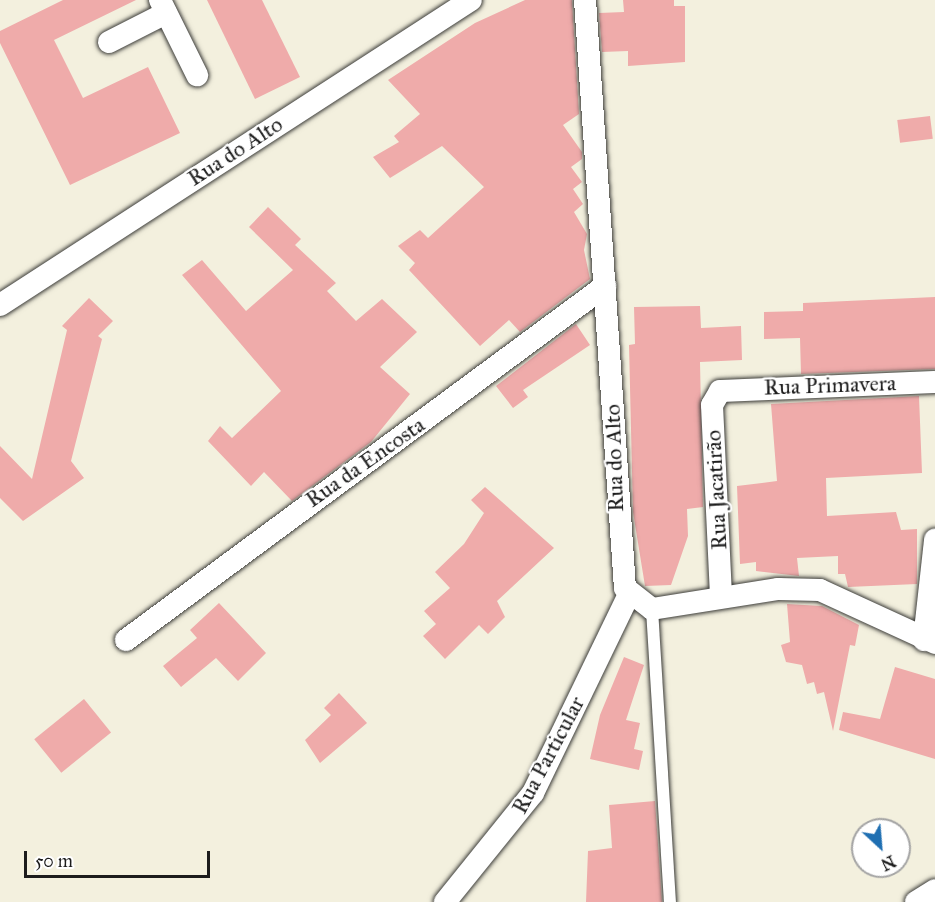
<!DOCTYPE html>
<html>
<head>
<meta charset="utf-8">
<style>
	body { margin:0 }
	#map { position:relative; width:935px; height:902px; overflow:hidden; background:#f3f0de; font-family:"IM FELL Great Primer",serif }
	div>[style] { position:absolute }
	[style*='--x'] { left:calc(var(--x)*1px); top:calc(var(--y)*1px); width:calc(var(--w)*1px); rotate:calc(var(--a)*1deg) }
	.building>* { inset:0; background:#efabaa; transform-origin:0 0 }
	.roads { filter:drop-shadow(0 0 2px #3c3c39) drop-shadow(0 0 2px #3c3c39) }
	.lane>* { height:12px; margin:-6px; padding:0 6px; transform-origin:6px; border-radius:6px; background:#fff }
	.street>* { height:22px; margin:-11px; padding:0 11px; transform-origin:11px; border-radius:11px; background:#fff }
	span { translate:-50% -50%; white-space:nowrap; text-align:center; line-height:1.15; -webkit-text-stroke:4.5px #fff; paint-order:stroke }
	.street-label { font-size:22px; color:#1c1c1c }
	.north { position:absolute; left:851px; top:818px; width:60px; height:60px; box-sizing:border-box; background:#fff; border:2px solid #a4a4a4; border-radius:50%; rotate:154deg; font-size:16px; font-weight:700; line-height:24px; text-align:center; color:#1c1c1c }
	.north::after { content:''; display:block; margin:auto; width:21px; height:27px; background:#1f6fb2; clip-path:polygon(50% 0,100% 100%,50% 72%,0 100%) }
	.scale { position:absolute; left:24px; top:851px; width:186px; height:27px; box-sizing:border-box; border:3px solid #1c1c1c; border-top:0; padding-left:8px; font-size:18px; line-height:21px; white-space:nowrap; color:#1c1c1c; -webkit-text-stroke:4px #fff; paint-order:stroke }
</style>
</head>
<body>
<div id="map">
	<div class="building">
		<i style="clip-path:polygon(63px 0,136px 0,54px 40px,83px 98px,148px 67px,180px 133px,70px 185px,0 43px,0 31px)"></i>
		<i style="clip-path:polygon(207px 0,262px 0,300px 77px,255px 99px)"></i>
		<i style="clip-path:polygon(525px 0,572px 0,579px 114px,563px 125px,582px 152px,582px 159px,571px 167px,582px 182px,573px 189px,583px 204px,574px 212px,587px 234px,584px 250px,590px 279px,520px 332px,509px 320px,480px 346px,409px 270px,415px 263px,398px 246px,420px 230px,428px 238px,484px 187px,442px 146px,390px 178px,373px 157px,399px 142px,394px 136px,420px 114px,388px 80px,475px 23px)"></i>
		<i style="clip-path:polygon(623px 0,674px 0,674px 6px,685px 6px,685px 62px,628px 66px,628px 51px,602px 52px,599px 13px,624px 12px)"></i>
		<i style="left:930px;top:116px;width:23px;height:33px;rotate:83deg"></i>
		<i style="clip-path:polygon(268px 207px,301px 239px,295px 245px,336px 283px,327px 291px,356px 321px,382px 299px,417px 332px,380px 367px,410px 394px,371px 442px,292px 501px,264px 472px,251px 486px,208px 441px,220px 426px,232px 438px,281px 391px,182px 275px,202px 260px,246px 311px,293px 270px,249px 227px)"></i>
		<i style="clip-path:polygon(935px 297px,935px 369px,801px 374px,800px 338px,764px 339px,764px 312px,803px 311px,803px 303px)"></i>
		<i style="clip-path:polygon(89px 298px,113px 321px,98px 336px,102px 339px,71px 461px,84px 478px,23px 521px,0 498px,0 446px,32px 479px,67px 330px,62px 326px)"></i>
		<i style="clip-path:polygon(700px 306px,701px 328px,741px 326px,742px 360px,700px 362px,703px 507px,687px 509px,688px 536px,671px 585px,645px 586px,633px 512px,629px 345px,635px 344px,634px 307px)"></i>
		<i style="clip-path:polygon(576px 324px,590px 345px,523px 390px,528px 397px,513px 408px,496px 386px)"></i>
		<i style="clip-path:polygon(919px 396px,922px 473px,826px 478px,827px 516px,896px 512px,901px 530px,917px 529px,917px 584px,848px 587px,845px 574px,838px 574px,838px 556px,797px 558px,799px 576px,756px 571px,756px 562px,740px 564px,737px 486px,777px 481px,771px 404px)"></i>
		<i style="clip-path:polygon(485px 487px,554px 548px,497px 601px,505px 617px,488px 634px,479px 625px,445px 659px,423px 636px,436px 624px,424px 611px,450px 588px,435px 572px,464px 544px,484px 513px,471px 500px)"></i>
		<i style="clip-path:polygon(219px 603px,266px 653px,238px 681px,216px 658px,181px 687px,163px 666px,197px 638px,190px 630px)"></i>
		<i style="clip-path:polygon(787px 604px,822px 606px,859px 625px,855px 646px,850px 645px,833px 731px,824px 692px,817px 694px,814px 682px,807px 684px,802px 665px,786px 662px,781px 645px,790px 642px)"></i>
		<i style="clip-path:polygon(624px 657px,644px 665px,626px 720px,640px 723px,634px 749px,643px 751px,639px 770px,590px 759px,600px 715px)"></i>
		<i style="clip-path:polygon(895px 667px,935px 679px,935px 759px,839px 730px,843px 712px,880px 719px)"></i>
		<i style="clip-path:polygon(339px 693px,367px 723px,320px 763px,305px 740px,331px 715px,324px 708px)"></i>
		<i style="left:84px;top:699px;width:43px;height:64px;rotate:51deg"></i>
		<i style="clip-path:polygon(655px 801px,662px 902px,586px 902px,588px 851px,612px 848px,609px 805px)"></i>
	</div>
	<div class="roads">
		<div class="lane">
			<i style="--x:652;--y:609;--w:294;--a:86.5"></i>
		</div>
		<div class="street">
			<i style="--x:160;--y:0;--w:84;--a:63.7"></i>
			<i style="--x:585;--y:0;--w:589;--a:86.11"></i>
			<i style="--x:625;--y:588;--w:34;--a:38"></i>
			<i style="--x:652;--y:609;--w:128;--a:-9"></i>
			<i style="--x:778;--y:589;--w:42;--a:1.4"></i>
			<i style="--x:820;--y:590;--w:127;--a:24.7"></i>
			<i style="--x:109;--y:42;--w:64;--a:-27"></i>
			<i style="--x:0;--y:305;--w:561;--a:-32.93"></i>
			<i style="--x:721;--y:596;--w:191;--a:-92.7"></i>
			<i style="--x:712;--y:405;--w:16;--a:-60"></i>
			<i style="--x:720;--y:391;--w:215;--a:-2.4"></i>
			<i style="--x:126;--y:640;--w:596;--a:-36.47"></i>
			<i style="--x:924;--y:640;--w:101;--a:-83.7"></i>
			<i style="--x:445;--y:902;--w:140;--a:-51.1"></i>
			<i style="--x:533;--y:793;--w:221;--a:-64.2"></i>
			<i style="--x:916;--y:902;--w:22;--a:-32"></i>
		</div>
	</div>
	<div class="street-label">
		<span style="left:235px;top:151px;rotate:-33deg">Rua do Alto</span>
		<span style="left:830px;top:385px;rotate:-2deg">Rua Primavera</span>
		<span style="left:614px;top:458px;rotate:-92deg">Rua do Alto</span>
		<span style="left:365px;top:462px;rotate:-35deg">Rua da Encosta</span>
		<span style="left:716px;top:490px;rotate:-93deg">Rua Jacatirão</span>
		<span style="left:548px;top:755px;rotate:-62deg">Rua Particular</span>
	</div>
	<div class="north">N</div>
	<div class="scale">50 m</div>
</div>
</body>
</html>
